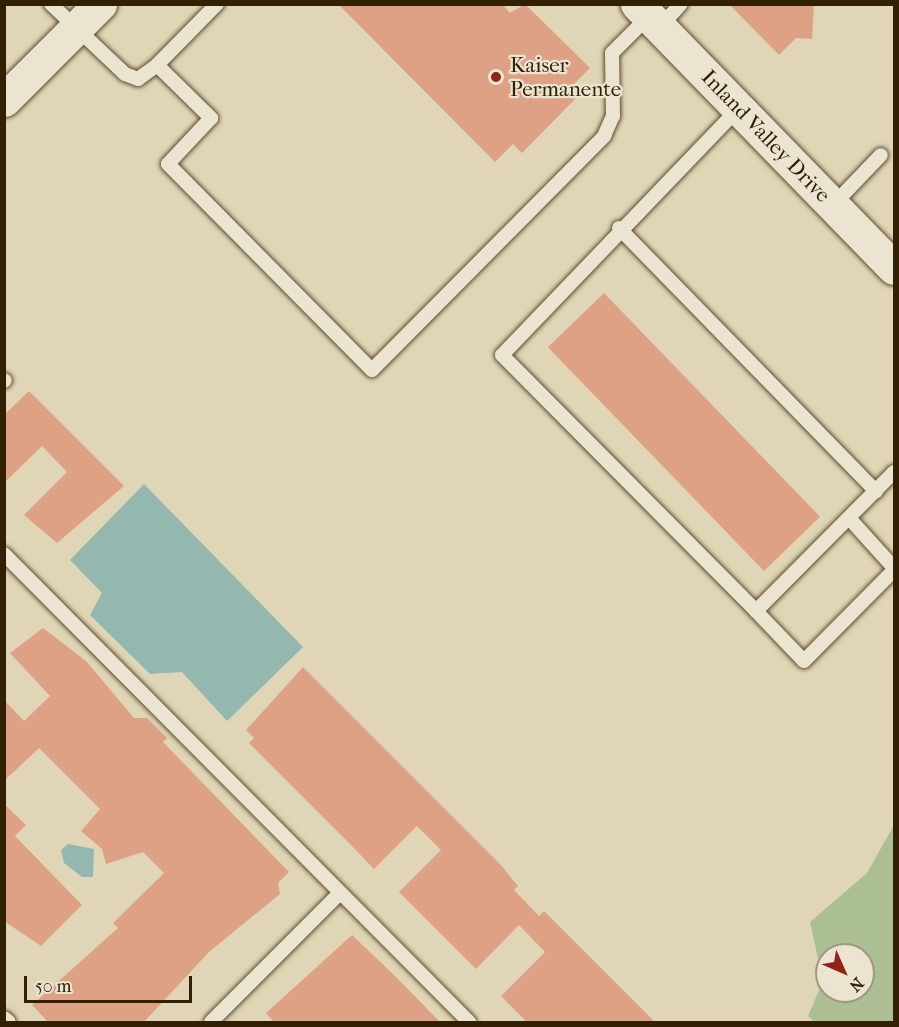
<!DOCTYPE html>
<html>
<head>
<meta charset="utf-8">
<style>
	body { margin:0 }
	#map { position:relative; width:899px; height:1027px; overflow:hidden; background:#e0d5b6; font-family:"IM FELL French Canon",serif }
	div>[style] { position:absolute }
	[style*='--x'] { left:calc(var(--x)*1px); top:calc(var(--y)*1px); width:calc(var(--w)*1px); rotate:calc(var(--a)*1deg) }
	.green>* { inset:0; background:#acbe93 }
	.water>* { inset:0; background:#94b8af }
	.building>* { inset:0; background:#dfa186; transform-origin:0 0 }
	.roads { filter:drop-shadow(0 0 2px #5e4d31) drop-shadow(0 0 2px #5e4d31) }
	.lane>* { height:14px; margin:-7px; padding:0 7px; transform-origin:7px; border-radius:7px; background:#ebe4d0 }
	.secondary>* { height:33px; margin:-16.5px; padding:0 16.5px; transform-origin:16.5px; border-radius:16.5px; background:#ebe4d0 }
	.dots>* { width:16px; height:16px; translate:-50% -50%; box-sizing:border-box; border:3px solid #ebe4d0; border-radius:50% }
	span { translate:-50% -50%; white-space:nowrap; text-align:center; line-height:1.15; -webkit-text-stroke:4.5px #ebe4d0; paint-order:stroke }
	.poi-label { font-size:21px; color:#322005 }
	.left { translate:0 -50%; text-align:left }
	.street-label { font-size:21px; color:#322005 }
	.frame { position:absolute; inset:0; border:6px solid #322005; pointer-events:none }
	.north { position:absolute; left:815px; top:943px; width:60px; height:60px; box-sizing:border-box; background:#ebe4d0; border:2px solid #a1967f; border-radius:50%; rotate:135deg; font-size:16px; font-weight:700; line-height:24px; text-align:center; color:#322005 }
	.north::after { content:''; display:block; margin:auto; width:21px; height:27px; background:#8f2418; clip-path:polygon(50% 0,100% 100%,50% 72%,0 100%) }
	.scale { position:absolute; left:24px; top:976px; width:168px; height:27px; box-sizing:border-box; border:3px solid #322005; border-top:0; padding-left:8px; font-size:18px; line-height:21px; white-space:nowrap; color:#322005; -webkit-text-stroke:4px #ebe4d0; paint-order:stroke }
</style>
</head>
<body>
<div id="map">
	<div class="green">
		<i style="clip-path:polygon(evenodd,894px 825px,894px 1022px,814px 1022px,808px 1016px,823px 981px,810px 922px,867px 873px,894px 825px,827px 955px,863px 955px,863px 991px,827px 991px,827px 955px)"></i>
	</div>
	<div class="water">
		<i style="clip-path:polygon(144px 484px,303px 647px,227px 721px,182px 672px,150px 674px,90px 615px,102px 593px,70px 560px)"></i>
		<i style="clip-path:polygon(68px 844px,94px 849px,93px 877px,82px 877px,64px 863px,61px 850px)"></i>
	</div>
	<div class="building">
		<i style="clip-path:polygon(338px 4px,502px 4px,510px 13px,525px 4px,590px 68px,572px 86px,580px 94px,522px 153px,513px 144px,495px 162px)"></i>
		<i style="clip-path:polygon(729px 4px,814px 4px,812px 39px,796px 38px,779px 55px)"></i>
		<i style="left:604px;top:293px;width:311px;height:78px;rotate:46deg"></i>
		<i style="clip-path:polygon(29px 391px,124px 486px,57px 543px,24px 515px,67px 472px,42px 446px,4px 483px,4px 415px)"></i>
		<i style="clip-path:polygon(43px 628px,86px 661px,134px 718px,147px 718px,167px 738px,163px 742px,289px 872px,278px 883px,280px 894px,209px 952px,143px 1023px,49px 1023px,32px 1005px,118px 928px,113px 923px,164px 873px,143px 852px,106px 864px,102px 849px,81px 831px,100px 809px,39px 748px,4px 781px,4px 700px,24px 721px,50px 696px,10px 653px)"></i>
		<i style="clip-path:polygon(303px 667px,500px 864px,518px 886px,514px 890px,539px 916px,544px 911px,656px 1023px,528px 1023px,501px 996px,545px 952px,519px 925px,476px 969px,399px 892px,441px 850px,417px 826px,374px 869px,350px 844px,249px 743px,254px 738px,246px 730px)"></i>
		<i style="clip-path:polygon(4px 804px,26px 825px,15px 836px,82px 905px,41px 946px,4px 921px)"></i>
		<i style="clip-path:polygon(352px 935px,395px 976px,441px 1023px,275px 1023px,266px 1013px)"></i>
	</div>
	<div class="roads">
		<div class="lane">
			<i style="--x:51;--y:4;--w:102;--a:43.4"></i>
			<i style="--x:125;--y:74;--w:14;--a:21"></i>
			<i style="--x:138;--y:79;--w:24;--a:-36"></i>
			<i style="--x:157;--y:65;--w:76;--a:44.5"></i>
			<i style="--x:211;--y:118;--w:63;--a:133.1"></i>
			<i style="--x:168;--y:164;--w:290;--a:45.3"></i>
			<i style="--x:372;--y:370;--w:330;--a:-45.2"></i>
			<i style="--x:604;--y:136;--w:22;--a:-66"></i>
			<i style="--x:613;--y:116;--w:63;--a:-90.9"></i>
			<i style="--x:612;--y:53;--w:52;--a:-45"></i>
			<i style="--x:660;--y:27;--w:31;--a:-48"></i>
			<i style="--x:157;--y:65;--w:86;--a:-45.5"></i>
			<i style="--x:739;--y:108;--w:342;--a:133.8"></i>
			<i style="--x:502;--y:355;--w:361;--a:45.2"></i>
			<i style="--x:756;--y:611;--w:196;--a:-45.2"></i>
			<i style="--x:833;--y:205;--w:69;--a:-46.2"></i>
			<i style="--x:619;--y:228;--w:368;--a:45.7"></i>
			<i style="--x:4;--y:381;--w:1;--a:-45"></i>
			<i style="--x:849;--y:518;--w:67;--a:48"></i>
			<i style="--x:4;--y:554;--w:660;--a:45.18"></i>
			<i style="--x:756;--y:611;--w:69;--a:46.2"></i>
			<i style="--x:804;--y:661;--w:128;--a:-45.3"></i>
			<i style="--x:4;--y:1018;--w:6;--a:39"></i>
			<i style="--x:211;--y:1022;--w:182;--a:-45"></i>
		</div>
		<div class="secondary">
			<i style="--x:637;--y:4;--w:368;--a:45.8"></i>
			<i style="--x:4;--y:100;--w:136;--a:-45"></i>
		</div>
	</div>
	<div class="dots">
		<i style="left:496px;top:77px;background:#8f2418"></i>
	</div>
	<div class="poi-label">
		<span class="left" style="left:510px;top:77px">Kaiser<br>Permanente</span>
	</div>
	<div class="street-label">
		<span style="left:766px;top:136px;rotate:46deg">Inland Valley Drive</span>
	</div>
	<div class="frame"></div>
	<div class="north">N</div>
	<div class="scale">50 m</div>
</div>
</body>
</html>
